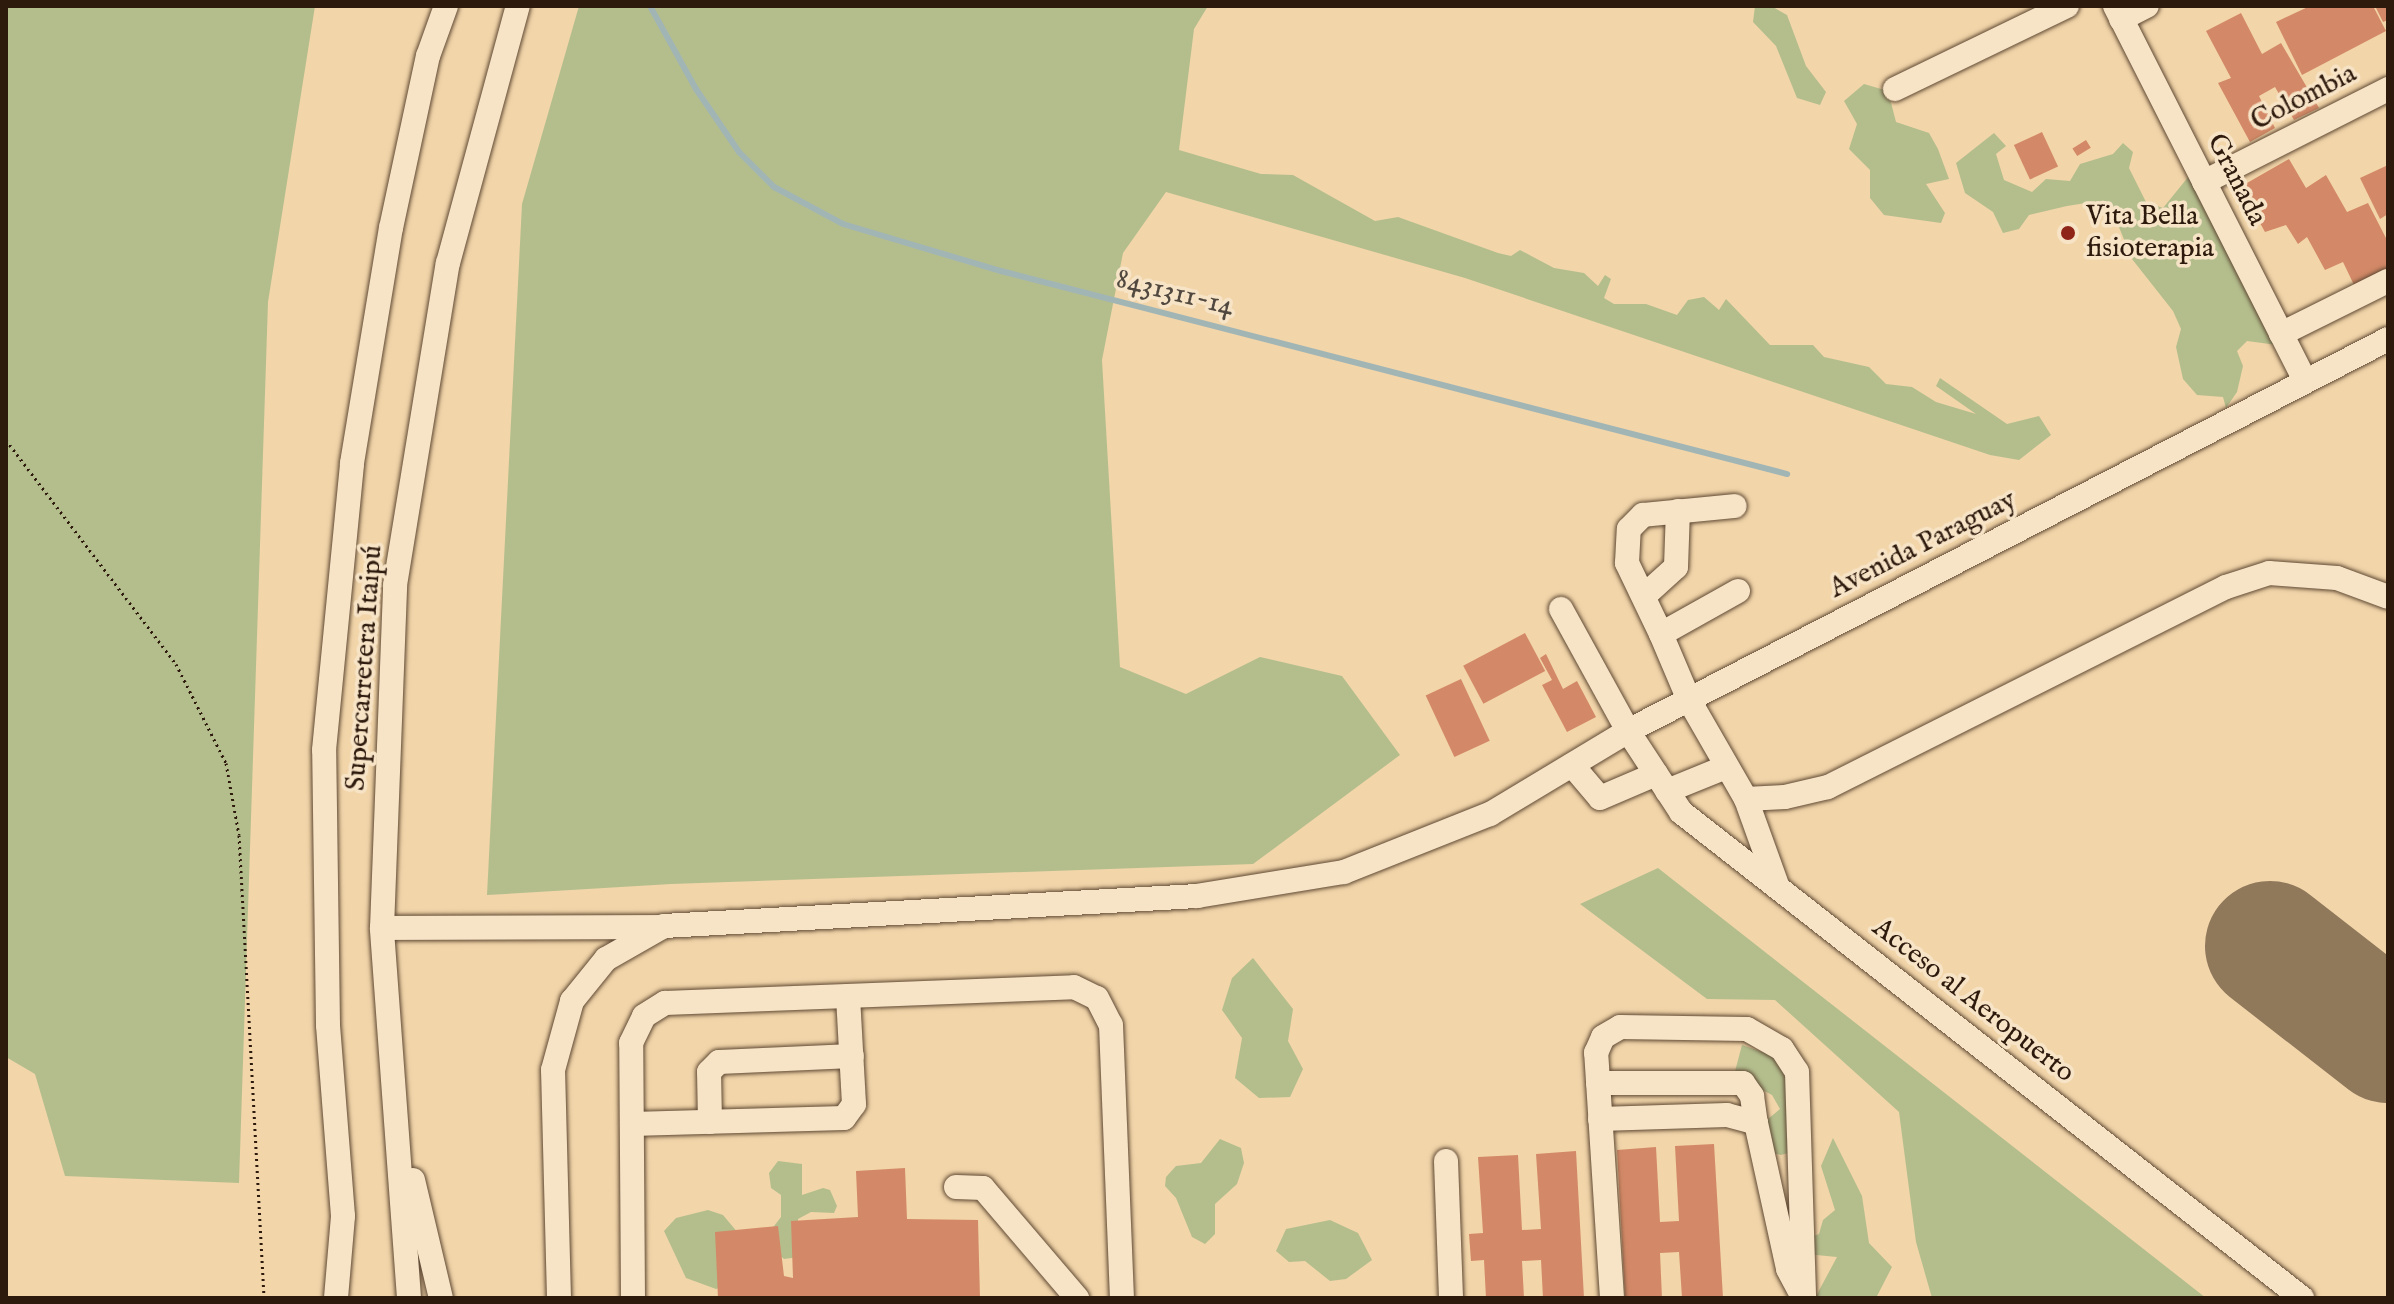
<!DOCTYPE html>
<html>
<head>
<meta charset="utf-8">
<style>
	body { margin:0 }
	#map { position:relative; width:2394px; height:1304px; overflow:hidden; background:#f2d5a9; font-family:"IM FELL English",serif }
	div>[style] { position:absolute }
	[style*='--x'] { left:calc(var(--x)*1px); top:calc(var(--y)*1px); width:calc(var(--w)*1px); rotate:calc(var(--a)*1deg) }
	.green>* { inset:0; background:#b4be8d }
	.stream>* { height:6px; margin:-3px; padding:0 3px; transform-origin:3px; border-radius:3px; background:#a2b5b5 }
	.runway>* { height:130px; margin:-65px; padding:0 65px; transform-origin:65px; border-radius:65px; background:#90785b }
	.building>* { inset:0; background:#d38967; transform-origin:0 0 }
	.path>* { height:3px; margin-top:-1.5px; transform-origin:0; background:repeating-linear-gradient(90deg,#2e1a0d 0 2px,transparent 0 6px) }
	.roads { filter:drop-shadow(0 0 2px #5f4934) drop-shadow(0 0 2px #5f4934) }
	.minor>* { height:24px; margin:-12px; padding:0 12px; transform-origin:12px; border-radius:12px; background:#f7e4c7 }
	.dots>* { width:22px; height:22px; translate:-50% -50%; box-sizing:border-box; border:4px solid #f7e4c7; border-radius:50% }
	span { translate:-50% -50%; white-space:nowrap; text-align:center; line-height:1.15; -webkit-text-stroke:7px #f7e4c7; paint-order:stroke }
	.street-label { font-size:28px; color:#2e1a0d }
	.poi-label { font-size:28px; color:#2e1a0d }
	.left { translate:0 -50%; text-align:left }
	.water-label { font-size:30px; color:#51483f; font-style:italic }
	.frame { position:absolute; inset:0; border:8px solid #2e1a0d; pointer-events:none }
</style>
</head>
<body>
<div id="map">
	<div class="green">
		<i style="clip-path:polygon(6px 6px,315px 6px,268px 302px,239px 1183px,65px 1176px,35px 1074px,6px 1057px)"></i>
		<i style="clip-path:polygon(579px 6px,1208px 6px,1194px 29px,1179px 150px,1261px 174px,1293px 175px,1375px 221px,1398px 217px,1498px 253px,1511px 256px,1520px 250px,1554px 268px,1584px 273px,1598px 286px,1605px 275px,1611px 279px,1604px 298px,1614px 304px,1646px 304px,1677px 315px,1688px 300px,1704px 297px,1719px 310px,1726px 299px,1770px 345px,1813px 345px,1824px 357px,1869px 367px,1886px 384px,1912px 387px,1936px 402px,1976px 414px,1936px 386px,1940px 378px,2007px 424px,2039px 416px,2051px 435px,2019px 460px,1990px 455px,1465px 278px,1166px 192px,1123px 253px,1102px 360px,1120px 667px,1186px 694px,1260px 657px,1342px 676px,1400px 755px,1253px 864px,671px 884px,487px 895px,522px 204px)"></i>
		<i style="clip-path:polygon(1755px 6px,1771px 6px,1787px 15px,1806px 66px,1826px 92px,1820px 105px,1797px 98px,1776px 46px,1753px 22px)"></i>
		<i style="clip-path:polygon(1864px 84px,1888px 91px,1896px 122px,1929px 133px,1938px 149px,1949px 179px,1926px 184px,1945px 213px,1941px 223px,1884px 215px,1870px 198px,1870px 170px,1849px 149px,1857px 124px,1844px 101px)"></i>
		<i style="clip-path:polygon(1994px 133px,2006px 146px,1996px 154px,2004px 180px,2032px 192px,2046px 179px,2070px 181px,2080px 164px,2113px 154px,2123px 143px,2133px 152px,2129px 168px,2146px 202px,2163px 208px,2189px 176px,2277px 345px,2247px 341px,2237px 351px,2243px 366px,2237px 392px,2226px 408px,2223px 397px,2197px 395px,2183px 379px,2176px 347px,2181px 329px,2173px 311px,2132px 259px,2114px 215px,2086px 203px,2067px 206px,2029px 215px,2019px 229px,2003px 233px,1993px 212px,1965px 193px,1956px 163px)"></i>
		<i style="clip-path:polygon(1658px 868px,2206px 1298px,1932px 1298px,1916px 1242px,1899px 1112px,1775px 1000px,1707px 999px,1580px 904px)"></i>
		<i style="clip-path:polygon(1253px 958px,1293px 1009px,1288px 1041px,1303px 1069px,1290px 1097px,1259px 1098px,1235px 1078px,1242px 1038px,1222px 1010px,1232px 978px)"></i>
		<i style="clip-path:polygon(1742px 1045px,1786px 1060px,1796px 1151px,1781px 1155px,1766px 1151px,1762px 1135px,1768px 1119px,1780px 1109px,1772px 1095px,1734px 1075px)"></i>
		<i style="clip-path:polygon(1833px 1138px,1862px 1196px,1869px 1243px,1892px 1267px,1876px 1298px,1815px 1298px,1837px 1257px,1806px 1254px,1805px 1239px,1819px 1234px,1823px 1220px,1835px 1210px,1821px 1166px)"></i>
		<i style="clip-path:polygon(1220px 1139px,1241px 1148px,1244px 1163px,1237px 1184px,1215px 1204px,1215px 1234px,1205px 1244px,1192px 1237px,1176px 1198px,1165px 1186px,1166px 1177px,1176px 1166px,1201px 1163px)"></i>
		<i style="clip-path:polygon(778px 1161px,802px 1164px,802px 1195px,823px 1188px,830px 1190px,837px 1206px,834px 1213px,811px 1212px,798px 1219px,799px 1257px,784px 1259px,777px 1253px,771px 1230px,781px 1217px,781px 1195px,771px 1188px,769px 1173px)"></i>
		<i style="clip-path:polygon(708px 1210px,723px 1215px,744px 1240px,731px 1284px,716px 1289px,686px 1278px,664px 1231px,676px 1218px)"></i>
		<i style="clip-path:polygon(1330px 1220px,1358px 1233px,1372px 1260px,1346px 1279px,1330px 1281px,1305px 1261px,1289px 1262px,1276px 1251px,1286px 1229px)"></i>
	</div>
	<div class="stream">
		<i style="--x:650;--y:6;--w:95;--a:61"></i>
		<i style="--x:696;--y:89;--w:76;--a:55.7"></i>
		<i style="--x:739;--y:152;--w:49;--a:45"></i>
		<i style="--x:774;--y:187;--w:78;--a:28.2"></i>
		<i style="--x:843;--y:224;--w:165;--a:16.6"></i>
		<i style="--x:1001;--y:271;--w:812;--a:14.48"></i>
	</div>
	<div class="runway">
		<i style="--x:2270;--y:946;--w:150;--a:37.9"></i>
	</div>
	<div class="building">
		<i style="clip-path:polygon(2310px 6px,2373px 6px,2386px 31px,2302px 75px,2276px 22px)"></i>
		<i style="clip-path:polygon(2375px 6px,2388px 6px,2388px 20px,2383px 22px)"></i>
		<i style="clip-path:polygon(2241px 13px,2262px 54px,2281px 43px,2319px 108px,2294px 120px,2275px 87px,2259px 96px,2275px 128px,2250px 142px,2218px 83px,2231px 78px,2206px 31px)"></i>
		<i style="left:2042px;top:132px;width:38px;height:31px;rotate:65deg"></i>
		<i style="left:2086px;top:140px;width:9px;height:16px;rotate:58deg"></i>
		<i style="clip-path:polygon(2289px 159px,2306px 188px,2326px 175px,2347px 212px,2368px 203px,2388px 242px,2388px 271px,2355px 287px,2343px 262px,2325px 270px,2307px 237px,2298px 244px,2286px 225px,2265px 232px,2240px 187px)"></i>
		<i style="clip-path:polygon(2388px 165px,2388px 214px,2380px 219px,2360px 178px)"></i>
		<i style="left:1525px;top:633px;width:43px;height:70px;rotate:62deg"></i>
		<i style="clip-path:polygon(1546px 654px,1563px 689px,1577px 681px,1596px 717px,1567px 732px,1542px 685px,1552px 680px,1540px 658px)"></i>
		<i style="left:1461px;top:679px;width:68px;height:39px;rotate:65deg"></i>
		<i style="clip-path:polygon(1714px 1144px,1723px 1298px,1682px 1298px,1679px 1252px,1660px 1253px,1662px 1298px,1625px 1298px,1617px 1150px,1656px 1147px,1660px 1222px,1679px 1221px,1675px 1146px)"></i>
		<i style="clip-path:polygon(1576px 1151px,1584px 1298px,1543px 1298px,1541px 1260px,1522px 1261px,1524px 1298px,1486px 1298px,1484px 1260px,1471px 1261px,1469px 1234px,1483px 1233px,1478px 1157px,1518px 1155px,1522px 1230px,1541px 1229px,1536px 1154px)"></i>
		<i style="clip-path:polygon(905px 1168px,907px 1219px,978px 1220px,980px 1298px,718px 1298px,715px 1232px,778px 1226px,784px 1276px,793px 1278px,791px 1221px,858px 1217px,856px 1171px)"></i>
	</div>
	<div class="path">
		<i style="--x:6;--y:440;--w:281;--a:52.8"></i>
		<i style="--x:176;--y:664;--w:111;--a:63.2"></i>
		<i style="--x:226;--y:763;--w:73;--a:79.8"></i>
		<i style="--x:239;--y:835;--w:464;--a:86.9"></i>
	</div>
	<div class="roads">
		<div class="minor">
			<i style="--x:2115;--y:6;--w:420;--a:63.1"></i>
			<i style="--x:2121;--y:19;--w:29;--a:-27"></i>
			<i style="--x:1895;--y:89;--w:191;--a:-25.8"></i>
			<i style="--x:2204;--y:182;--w:206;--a:-26.8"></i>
			<i style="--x:2281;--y:334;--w:119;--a:-26.4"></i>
			<i style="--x:1738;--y:591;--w:88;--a:150.8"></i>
			<i style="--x:1661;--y:634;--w:72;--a:67"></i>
			<i style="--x:1689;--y:700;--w:114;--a:60.1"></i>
			<i style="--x:1746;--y:799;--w:91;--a:70.2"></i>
			<i style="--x:1644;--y:596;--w:43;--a:-42.2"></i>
			<i style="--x:1676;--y:567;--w:56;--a:-88"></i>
			<i style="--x:1561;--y:609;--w:139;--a:61.2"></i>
			<i style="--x:1628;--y:731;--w:97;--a:56.8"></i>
			<i style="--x:1681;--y:812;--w:789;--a:38.05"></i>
			<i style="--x:1661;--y:634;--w:79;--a:-115.6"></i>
			<i style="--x:1627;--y:563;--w:34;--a:-87"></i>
			<i style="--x:1629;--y:529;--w:20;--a:-45"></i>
			<i style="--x:1643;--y:515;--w:92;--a:-5.6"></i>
			<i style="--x:1572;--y:765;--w:43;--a:49.7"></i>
			<i style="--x:1600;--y:798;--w:61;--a:-23.2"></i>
			<i style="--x:1667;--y:791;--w:64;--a:-22.1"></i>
			<i style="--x:1746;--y:799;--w:39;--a:-3"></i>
			<i style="--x:1785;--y:797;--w:44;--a:-13.1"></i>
			<i style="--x:1828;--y:787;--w:445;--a:-26.7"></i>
			<i style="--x:2226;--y:587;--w:45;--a:-18"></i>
			<i style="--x:2269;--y:573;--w:68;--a:4.2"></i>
			<i style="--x:2337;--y:578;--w:54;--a:20.4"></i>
			<i style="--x:382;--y:928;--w:280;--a:-0.2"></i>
			<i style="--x:1598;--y:1083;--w:145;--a:0"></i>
			<i style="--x:1743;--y:1083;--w:16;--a:55"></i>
			<i style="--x:1752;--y:1096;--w:27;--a:82"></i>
			<i style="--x:1600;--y:1119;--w:127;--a:-1.8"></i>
			<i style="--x:1727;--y:1115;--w:30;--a:15"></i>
			<i style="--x:1756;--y:1123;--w:149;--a:77.6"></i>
			<i style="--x:1788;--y:1269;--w:27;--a:62"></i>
			<i style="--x:710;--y:1122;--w:50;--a:-91.1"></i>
			<i style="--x:709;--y:1072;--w:14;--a:-45"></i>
			<i style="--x:719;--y:1062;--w:133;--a:-2.6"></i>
			<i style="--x:632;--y:1124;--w:212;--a:-1.6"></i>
			<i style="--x:844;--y:1118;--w:17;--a:-54"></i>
			<i style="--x:854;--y:1104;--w:108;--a:-93.2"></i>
			<i style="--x:1446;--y:1161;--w:137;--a:87.9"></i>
			<i style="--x:413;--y:1180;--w:121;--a:76.7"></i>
			<i style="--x:956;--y:1187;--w:27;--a:2"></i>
			<i style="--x:983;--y:1188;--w:145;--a:49.5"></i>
			<i style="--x:336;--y:1298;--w:82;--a:-85.1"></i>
			<i style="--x:343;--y:1216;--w:192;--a:-94.5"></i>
			<i style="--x:328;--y:1025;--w:275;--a:-90.8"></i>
			<i style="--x:324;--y:750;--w:288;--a:-84.4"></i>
			<i style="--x:352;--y:463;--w:238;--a:-80.6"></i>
			<i style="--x:391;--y:228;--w:176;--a:-77.9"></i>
			<i style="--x:428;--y:56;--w:53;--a:-70.2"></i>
			<i style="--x:409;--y:1298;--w:371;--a:-94.2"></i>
			<i style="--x:382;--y:928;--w:343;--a:-87.8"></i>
			<i style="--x:395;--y:585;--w:326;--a:-80.7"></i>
			<i style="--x:448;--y:263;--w:266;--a:-74.8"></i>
			<i style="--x:559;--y:1298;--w:228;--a:-91.5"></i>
			<i style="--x:553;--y:1070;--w:72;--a:-74.6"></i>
			<i style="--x:572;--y:1001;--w:54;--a:-51"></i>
			<i style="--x:606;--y:959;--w:67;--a:-29.6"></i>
			<i style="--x:664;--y:926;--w:534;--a:-3.22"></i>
			<i style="--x:1197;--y:896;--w:149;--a:-9.3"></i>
			<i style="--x:1344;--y:872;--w:157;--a:-21.7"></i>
			<i style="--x:1490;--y:814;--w:161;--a:-31"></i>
			<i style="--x:1628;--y:731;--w:855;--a:-27.28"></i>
			<i style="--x:633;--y:1298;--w:255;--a:-90.4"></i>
			<i style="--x:631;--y:1043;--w:30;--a:-64"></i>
			<i style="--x:644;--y:1016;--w:25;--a:-32"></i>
			<i style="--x:665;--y:1003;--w:409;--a:-2.2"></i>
			<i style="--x:1074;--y:987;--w:25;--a:26"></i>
			<i style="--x:1097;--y:998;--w:30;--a:63"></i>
			<i style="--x:1111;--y:1025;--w:273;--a:87.7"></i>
			<i style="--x:1612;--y:1298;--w:246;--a:-93.7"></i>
			<i style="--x:1596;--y:1053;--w:17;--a:-66"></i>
			<i style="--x:1603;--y:1037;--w:20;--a:-30"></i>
			<i style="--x:1620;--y:1027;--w:127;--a:0.9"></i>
			<i style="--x:1747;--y:1029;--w:40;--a:29.7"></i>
			<i style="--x:1782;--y:1049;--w:27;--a:57"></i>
			<i style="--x:1797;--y:1072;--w:226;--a:88.2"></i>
		</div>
	</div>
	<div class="dots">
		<i style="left:2068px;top:233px;background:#8f2418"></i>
	</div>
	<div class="street-label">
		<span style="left:2304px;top:98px;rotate:-27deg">Colombia</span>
		<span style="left:2236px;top:180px;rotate:63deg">Granada</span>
		<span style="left:1923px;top:545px;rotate:-27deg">Avenida Paraguay</span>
		<span style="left:365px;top:668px;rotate:-86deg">Supercarretera Itaipú</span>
		<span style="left:1973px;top:1001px;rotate:38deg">Acceso al Aeropuerto</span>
	</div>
	<div class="poi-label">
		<span class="left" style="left:2086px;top:233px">Vita Bella<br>fisioterapia</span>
	</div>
	<div class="water-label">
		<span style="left:1175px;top:293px;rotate:14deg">8431311-14</span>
	</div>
	<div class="frame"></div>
</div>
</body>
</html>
